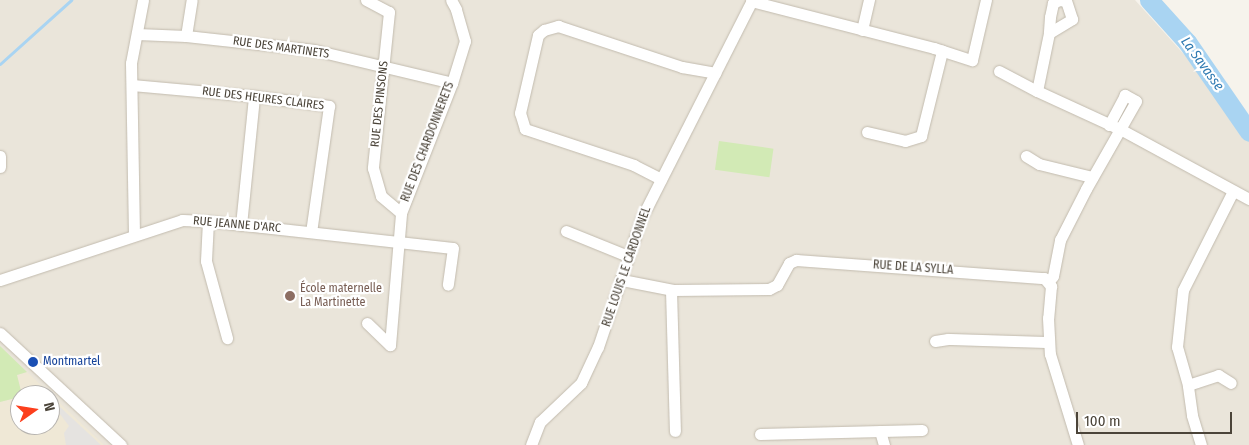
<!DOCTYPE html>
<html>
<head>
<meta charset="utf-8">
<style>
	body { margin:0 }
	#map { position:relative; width:1249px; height:445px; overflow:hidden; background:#f6f3ec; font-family:"Fira Sans Condensed",sans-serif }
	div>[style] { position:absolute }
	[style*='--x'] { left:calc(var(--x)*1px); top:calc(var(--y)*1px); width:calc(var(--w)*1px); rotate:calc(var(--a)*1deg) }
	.residential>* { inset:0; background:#eae5da }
	.education>* { inset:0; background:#efe8d6 }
	.green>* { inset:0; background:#d2eab5; transform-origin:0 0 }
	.parking>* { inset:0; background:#e5e3e0 }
	.stream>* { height:3px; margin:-1.5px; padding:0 1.5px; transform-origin:1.5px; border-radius:1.5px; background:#a9d4f2 }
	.river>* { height:19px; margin:-9.5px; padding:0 9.5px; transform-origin:9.5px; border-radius:9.5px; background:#a9d4f2 }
	.roads { filter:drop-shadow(0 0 1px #c2bbae) drop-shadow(0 0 1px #c2bbae) }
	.minor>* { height:11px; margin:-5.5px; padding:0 5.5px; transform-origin:5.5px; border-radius:5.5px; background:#fff }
	.dots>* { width:14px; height:14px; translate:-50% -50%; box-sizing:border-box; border:2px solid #fff; border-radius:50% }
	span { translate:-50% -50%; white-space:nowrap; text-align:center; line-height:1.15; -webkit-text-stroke:4.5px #fff; paint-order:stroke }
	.street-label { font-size:12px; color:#4b4439 }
	.education-label { font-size:12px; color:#785e54 }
	.left { translate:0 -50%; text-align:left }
	.transit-label { font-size:12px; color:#164399 }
	.water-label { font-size:14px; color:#2e7ab2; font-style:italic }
	.north { position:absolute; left:10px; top:385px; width:50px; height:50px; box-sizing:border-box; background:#fff; border:1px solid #b7b4b0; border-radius:50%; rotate:77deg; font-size:14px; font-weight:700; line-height:20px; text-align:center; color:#4b4439 }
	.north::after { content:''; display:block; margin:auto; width:18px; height:22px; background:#fc3f1d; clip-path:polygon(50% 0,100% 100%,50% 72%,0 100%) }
	.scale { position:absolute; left:1076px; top:412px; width:156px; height:22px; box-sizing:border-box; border:2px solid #4b4439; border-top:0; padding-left:6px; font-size:15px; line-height:18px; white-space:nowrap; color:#4b4439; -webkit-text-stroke:4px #fff; paint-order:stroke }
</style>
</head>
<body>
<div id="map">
	<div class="residential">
		<i style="clip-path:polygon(evenodd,0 0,1135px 0,1207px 80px,1249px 139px,1249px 445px,0 445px,0 0,20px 395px,50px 395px,50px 425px,20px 425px,20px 395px)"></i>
	</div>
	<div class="education">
		<i style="clip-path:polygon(27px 372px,104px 445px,0 445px,0 402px,20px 397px,20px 425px,50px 425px,50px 395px,22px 395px,17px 375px)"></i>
	</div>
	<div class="green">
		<i style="left:719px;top:141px;width:55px;height:29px;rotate:8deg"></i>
		<i style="clip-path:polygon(0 346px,27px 372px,17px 375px,22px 395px,20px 397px,0 402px)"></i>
	</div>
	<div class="parking">
		<i style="clip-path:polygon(60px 407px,101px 445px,66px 445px,64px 433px,69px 426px,57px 410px)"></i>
	</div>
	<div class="stream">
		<i style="--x:0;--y:64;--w:96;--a:-42"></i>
	</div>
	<div class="river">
		<i style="--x:1149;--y:0;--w:57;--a:47.9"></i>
		<i style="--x:1187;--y:42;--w:109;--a:55.4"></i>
	</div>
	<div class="roads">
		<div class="minor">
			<i style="--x:366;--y:0;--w:26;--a:28"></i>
			<i style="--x:389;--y:12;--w:157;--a:95.9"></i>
			<i style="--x:373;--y:168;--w:29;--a:74"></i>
			<i style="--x:381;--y:196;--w:26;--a:40"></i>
			<i style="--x:1059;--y:0;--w:7;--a:153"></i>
			<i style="--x:1053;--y:3;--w:14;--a:102"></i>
			<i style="--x:1050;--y:17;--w:16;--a:94"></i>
			<i style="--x:1049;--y:33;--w:59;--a:101.7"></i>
			<i style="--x:1037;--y:91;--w:91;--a:24.6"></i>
			<i style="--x:1120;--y:129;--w:147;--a:28.5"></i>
			<i style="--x:751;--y:1;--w:189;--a:14.4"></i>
			<i style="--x:934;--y:48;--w:40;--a:18"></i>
			<i style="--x:972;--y:60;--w:62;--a:-76.9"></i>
			<i style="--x:862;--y:30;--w:31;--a:-77"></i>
			<i style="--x:1049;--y:33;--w:27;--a:-31"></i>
			<i style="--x:1072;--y:19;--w:19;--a:-108"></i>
			<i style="--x:1066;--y:1;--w:6;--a:-171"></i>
			<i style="--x:137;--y:34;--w:49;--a:2.3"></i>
			<i style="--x:186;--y:36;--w:129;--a:6.2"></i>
			<i style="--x:314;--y:50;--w:142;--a:13.4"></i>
			<i style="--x:186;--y:36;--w:36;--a:-81"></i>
			<i style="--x:999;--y:71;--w:43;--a:27.8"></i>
			<i style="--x:132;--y:85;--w:122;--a:5.2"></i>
			<i style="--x:254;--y:96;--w:76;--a:7.6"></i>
			<i style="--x:329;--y:106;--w:127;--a:98.1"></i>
			<i style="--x:867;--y:132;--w:39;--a:13"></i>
			<i style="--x:905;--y:141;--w:17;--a:-17"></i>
			<i style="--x:921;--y:136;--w:88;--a:-76.1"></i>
			<i style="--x:0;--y:156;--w:11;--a:90"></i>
			<i style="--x:1026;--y:156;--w:15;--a:32"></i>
			<i style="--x:1039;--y:164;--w:55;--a:13.8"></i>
			<i style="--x:661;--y:179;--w:30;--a:-153"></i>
			<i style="--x:634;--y:165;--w:115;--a:-161.7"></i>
			<i style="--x:525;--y:129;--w:17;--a:-107"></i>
			<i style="--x:520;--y:113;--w:80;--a:-77"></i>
			<i style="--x:538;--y:35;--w:8;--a:-40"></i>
			<i style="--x:544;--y:30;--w:15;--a:-16"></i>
			<i style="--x:558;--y:26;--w:131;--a:18.3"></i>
			<i style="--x:682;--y:67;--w:34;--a:10"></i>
			<i style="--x:208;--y:221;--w:40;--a:92.9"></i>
			<i style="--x:206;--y:261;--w:80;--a:74.7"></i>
			<i style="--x:241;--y:225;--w:130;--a:-84.2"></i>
			<i style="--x:566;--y:231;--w:67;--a:22"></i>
			<i style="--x:134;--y:235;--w:172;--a:-91"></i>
			<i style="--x:131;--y:63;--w:64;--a:-79.2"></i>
			<i style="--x:0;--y:280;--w:192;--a:-18.2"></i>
			<i style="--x:182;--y:220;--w:26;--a:2"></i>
			<i style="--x:208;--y:221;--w:246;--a:6.3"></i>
			<i style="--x:453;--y:248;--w:37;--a:98"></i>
			<i style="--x:622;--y:280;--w:52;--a:11.1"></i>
			<i style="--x:673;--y:290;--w:96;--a:-0.6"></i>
			<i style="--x:769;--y:289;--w:9;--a:-27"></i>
			<i style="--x:777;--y:285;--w:25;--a:-61"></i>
			<i style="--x:789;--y:263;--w:8;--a:-23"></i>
			<i style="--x:796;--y:260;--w:249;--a:4.2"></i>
			<i style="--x:1044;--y:278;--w:11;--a:49"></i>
			<i style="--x:1051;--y:286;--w:32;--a:95"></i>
			<i style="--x:1048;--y:318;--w:36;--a:87"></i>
			<i style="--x:1050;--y:354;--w:95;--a:72.9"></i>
			<i style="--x:1049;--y:281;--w:6;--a:-51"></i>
			<i style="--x:1053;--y:276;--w:37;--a:-79"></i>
			<i style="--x:1060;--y:240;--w:57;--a:-63"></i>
			<i style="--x:1086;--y:189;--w:101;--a:-60.4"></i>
			<i style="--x:1136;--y:101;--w:13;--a:-151"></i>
			<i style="--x:1125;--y:95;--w:34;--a:118"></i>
			<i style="--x:671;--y:290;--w:141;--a:88.4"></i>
			<i style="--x:367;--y:323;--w:32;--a:44"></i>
			<i style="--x:390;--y:345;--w:132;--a:-85.2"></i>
			<i style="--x:401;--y:213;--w:140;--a:-68.6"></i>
			<i style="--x:452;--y:83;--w:44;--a:-72.8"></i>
			<i style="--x:465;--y:41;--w:33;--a:-106"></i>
			<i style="--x:456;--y:9;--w:10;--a:-119"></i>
			<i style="--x:0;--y:333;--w:165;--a:42.8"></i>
			<i style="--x:935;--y:341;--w:13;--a:-9"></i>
			<i style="--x:948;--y:339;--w:100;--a:1.7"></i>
			<i style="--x:1188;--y:385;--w:32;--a:-18"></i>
			<i style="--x:1218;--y:375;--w:15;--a:32"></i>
			<i style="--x:880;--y:431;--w:15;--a:74"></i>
			<i style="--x:760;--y:434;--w:162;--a:-1.4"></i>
			<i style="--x:531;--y:445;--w:25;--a:-69"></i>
			<i style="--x:540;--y:422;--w:57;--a:-43.6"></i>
			<i style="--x:581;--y:383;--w:40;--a:-65"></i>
			<i style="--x:598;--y:347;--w:135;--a:-71.4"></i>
			<i style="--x:641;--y:219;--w:246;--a:-63.1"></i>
			<i style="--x:1201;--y:445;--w:31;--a:-107"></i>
			<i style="--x:1192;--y:415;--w:30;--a:-98"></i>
			<i style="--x:1188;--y:385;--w:40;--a:-106"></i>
			<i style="--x:1177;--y:347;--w:57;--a:-84"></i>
			<i style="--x:1183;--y:290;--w:111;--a:-63.2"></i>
		</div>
	</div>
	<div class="dots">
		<i style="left:290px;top:296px;background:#8d6e63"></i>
		<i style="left:33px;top:362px;background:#1a4fb4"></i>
	</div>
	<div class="street-label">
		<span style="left:281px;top:48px;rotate:8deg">RUE DES MARTINETS</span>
		<span style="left:263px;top:99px;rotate:7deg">RUE DES HEURES CLAIRES</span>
		<span style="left:380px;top:104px;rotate:-84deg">RUE DES PINSONS</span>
		<span style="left:428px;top:142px;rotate:-69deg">RUE DES CHARDONNERETS</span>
		<span style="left:237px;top:225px;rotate:5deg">RUE JEANNE D'ARC</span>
		<span style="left:627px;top:267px;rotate:-71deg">RUE LOUIS LE CARDONNEL</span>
		<span style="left:913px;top:268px;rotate:4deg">RUE DE LA SYLLA</span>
	</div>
	<div class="education-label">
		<span class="left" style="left:300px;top:296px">École maternelle<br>La Martinette</span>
	</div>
	<div class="transit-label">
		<span class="left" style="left:43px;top:362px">Montmartel</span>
	</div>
	<div class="water-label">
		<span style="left:1202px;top:64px;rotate:54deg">La Savasse</span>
	</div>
	<div class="north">N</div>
	<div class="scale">100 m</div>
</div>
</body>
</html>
